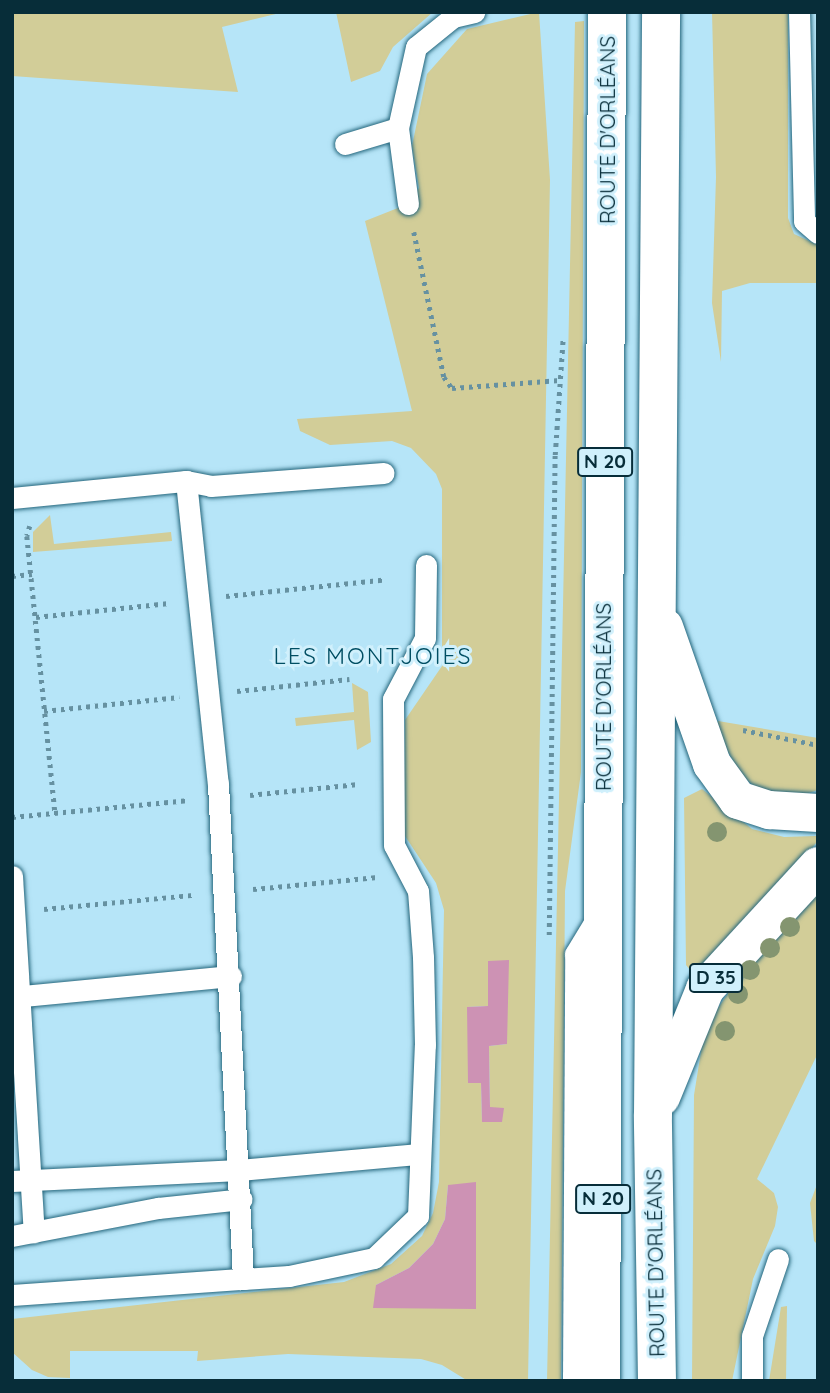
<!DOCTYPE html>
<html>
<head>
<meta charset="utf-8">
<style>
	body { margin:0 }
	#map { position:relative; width:830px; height:1393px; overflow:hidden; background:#b6e5f8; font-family:Quicksand,sans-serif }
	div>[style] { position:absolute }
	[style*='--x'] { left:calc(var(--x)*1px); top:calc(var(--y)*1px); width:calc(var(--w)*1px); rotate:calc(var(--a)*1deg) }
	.green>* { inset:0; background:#d2cd98 }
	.water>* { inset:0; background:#cd92b4 }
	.path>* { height:4.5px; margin-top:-2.25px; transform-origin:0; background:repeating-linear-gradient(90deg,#6691a1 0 3.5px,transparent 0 8.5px) }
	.roads { filter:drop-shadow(0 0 2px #24667c) drop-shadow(0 0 2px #24667c) }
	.service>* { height:21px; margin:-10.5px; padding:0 10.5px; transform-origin:10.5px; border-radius:10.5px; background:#fff }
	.primary>* { height:38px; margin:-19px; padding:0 19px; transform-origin:19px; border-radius:19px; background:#fff }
	.trees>* { width:20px; height:20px; margin:-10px; border-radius:50%; background:#849570 }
	span { translate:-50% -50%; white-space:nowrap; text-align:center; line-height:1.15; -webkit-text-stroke:6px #d0f0fc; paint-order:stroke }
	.shield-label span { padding:2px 5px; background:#d0f0fc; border:2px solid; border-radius:5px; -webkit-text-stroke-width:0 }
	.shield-label { font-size:19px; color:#072d39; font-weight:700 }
	.street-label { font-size:21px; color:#072d39 }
	.neighbourhood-label { font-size:23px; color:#004e63; letter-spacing:2px }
	.frame { position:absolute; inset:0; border:14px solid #072d39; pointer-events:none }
</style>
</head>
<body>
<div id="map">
	<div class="green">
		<i style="clip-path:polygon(12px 12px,284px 12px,222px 27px,238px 92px,12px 76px)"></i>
		<i style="clip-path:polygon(336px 12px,433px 12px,393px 47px,380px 71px,351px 82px)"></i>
		<i style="clip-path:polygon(evenodd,539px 12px,550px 180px,528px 1381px,468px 1381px,442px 1365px,421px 1359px,288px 1354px,197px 1361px,198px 1351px,70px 1351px,70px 1378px,48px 1377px,32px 1370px,12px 1352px,12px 1319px,344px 1282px,391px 1264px,422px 1236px,433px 1213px,439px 1182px,444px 910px,436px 883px,403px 833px,405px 720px,442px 666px,442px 489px,436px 474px,411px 448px,392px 441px,330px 445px,300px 431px,297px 419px,412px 411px,365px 221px,408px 204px,419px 188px,412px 146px,427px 74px,467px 29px,539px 12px,488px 961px,507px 1044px,489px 1046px,490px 1108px,482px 1122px,481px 1082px,467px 1007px,488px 1006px,488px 961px,539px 12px,448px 1185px,476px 1309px,376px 1285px,409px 1268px,433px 1244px,445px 1219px,448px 1185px)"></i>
		<i style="clip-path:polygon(712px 12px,788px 12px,788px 218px,794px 234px,818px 245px,818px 283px,750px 283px,722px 291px,721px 362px,712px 303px,716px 177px)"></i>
		<i style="clip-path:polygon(584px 21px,581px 772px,565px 891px,561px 1381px,547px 1381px,575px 22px)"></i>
		<i style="clip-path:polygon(50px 515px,54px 544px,171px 532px,172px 541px,33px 552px,33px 532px)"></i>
		<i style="clip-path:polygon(352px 683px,368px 692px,371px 742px,357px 750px,354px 720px,296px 726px,295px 718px,354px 712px)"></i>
		<i style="clip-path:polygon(718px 721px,818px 738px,818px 790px,796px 797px,764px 796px,740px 773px,717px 732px)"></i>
		<i style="clip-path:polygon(702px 789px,752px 829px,784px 837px,816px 836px,818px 841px,695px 976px,686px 965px,684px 798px)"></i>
		<i style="clip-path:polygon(818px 888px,818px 1053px,757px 1179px,774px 1193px,778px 1207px,775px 1226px,753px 1279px,732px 1381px,692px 1381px,694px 1095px,705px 1027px,740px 976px)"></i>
		<i style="clip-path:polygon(818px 1182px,818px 1245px,814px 1241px,810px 1203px)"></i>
		<i style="clip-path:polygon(787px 1306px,786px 1381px,769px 1381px,781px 1307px)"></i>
	</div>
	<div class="water">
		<i style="clip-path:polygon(509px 960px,507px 1044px,489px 1046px,490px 1107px,504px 1108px,502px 1122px,482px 1122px,481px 1083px,468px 1083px,467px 1007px,488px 1006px,488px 961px)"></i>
		<i style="clip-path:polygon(476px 1182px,476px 1309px,373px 1308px,376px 1285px,409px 1268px,433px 1244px,445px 1219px,448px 1185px)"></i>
	</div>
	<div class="path">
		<i style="--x:414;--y:232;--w:148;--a:78.3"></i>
		<i style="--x:444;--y:377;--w:14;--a:54"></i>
		<i style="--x:452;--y:388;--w:108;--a:-4.2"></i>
		<i style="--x:30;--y:526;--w:10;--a:107"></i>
		<i style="--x:27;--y:536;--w:278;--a:84.2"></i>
		<i style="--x:12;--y:576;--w:20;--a:-6"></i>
		<i style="--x:226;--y:596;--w:157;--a:-5.9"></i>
		<i style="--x:36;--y:617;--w:134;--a:-6"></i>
		<i style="--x:237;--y:691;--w:113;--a:-6.1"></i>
		<i style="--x:44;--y:711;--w:136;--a:-5.9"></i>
		<i style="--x:743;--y:730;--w:76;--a:11.3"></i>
		<i style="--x:250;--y:795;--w:109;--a:-5.8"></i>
		<i style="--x:12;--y:817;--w:178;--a:-5.5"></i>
		<i style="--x:253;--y:889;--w:125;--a:-5.5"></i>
		<i style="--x:44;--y:909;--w:150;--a:-5.4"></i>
		<i style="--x:549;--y:935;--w:480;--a:-89.3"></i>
		<i style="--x:555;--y:455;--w:117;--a:-86.1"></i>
	</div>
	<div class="roads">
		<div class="service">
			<i style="--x:799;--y:12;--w:209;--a:88.6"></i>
			<i style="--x:804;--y:221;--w:18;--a:41"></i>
			<i style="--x:345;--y:144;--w:55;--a:-16.8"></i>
			<i style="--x:408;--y:204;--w:77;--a:-97.5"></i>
			<i style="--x:398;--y:128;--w:83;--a:-77.5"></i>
			<i style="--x:416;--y:47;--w:48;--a:-39"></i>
			<i style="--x:453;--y:17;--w:22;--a:-13"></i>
			<i style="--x:186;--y:481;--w:25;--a:11"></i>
			<i style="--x:211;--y:486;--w:173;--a:-4.3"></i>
			<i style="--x:12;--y:498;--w:175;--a:-5.6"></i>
			<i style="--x:186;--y:481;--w:305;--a:84"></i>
			<i style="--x:218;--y:784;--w:496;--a:87.1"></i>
			<i style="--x:243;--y:1279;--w:46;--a:-3.7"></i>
			<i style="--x:289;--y:1276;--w:87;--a:-12"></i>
			<i style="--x:374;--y:1258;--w:61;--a:-43.7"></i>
			<i style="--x:418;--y:1216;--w:171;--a:-87.7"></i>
			<i style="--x:425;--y:1045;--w:88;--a:-91.3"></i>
			<i style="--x:423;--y:957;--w:66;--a:-94.3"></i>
			<i style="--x:418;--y:891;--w:52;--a:-117.6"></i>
			<i style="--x:394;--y:845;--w:146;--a:-90.4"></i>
			<i style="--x:393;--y:699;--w:69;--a:-62.3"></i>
			<i style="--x:425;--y:638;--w:73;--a:-89.2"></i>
			<i style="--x:12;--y:876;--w:357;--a:86.5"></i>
			<i style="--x:23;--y:996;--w:209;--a:-5.5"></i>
			<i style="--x:12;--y:1181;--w:227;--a:-2.8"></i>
			<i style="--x:239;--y:1170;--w:181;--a:-5.1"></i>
			<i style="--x:12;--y:1236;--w:149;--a:-10.9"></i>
			<i style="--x:158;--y:1208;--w:84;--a:-6.1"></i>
			<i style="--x:12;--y:1295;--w:232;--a:-4"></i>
			<i style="--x:573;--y:1381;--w:427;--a:-89.7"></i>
			<i style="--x:575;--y:954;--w:44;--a:-58.8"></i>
			<i style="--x:752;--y:1381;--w:45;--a:-90"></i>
			<i style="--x:752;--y:1336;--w:81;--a:-71.3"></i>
		</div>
		<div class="primary">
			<i style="--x:664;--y:627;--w:145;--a:70.7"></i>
			<i style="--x:712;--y:764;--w:44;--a:54.2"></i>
			<i style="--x:738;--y:800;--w:33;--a:18"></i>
			<i style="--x:769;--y:810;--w:49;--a:3.5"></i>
			<i style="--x:661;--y:1097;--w:117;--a:-67.8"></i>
			<i style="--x:705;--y:989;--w:167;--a:-47.4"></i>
			<i style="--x:601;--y:1381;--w:1369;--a:-89.75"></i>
			<i style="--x:657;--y:1381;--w:266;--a:-90.9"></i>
			<i style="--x:653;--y:1115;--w:1103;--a:-89.58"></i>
		</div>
	</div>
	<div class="trees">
		<i style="left:717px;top:832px"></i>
		<i style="left:790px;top:927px"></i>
		<i style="left:770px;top:948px"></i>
		<i style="left:750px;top:970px"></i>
		<i style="left:738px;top:994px"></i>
		<i style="left:725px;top:1031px"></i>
	</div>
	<div class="shield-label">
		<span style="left:605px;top:462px">N 20</span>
		<span style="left:716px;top:978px">D 35</span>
		<span style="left:603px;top:1199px">N 20</span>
	</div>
	<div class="street-label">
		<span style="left:607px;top:130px;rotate:-90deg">ROUTE D'ORLÉANS</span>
		<span style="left:603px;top:697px;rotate:-90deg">ROUTE D'ORLÉANS</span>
		<span style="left:655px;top:1263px;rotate:-91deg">ROUTE D'ORLÉANS</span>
	</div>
	<div class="neighbourhood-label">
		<span style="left:373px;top:656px">LES MONTJOIES</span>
	</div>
	<div class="frame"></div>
</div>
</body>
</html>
